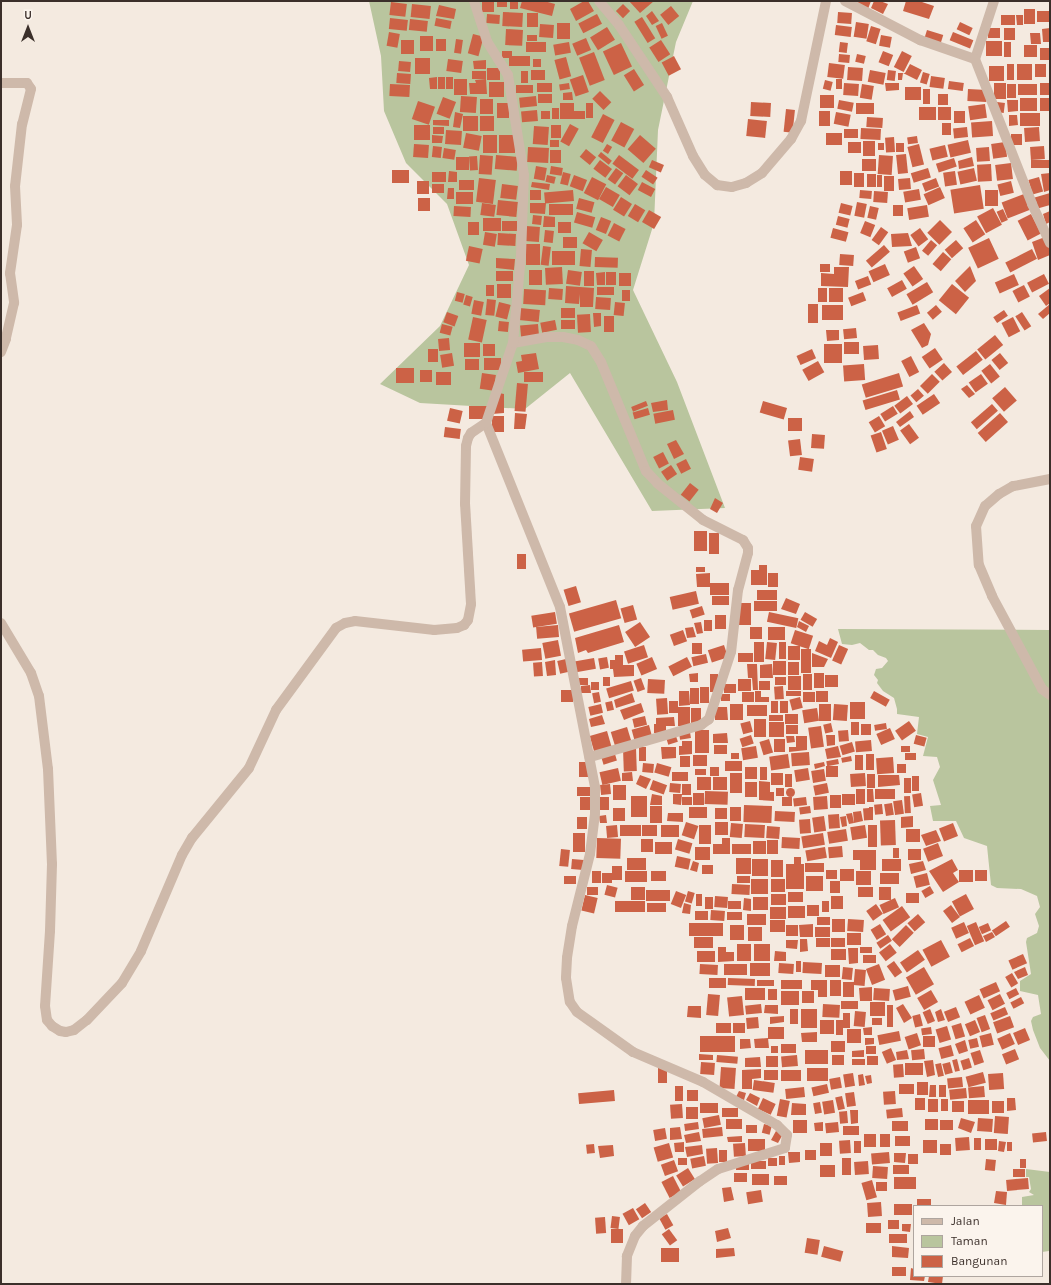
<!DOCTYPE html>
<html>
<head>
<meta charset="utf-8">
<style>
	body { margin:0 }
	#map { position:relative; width:1051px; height:1285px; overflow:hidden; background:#f4eae0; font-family:Karla,sans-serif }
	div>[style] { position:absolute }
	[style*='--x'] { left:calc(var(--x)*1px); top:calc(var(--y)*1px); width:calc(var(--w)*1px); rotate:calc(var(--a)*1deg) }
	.green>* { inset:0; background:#b9c59e }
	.building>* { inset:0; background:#cc6246; transform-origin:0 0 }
	.round { border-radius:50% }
	.street>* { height:10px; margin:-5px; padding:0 5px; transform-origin:5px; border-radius:5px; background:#ceb9aa }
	span { translate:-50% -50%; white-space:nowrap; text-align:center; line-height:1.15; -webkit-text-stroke:3.5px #fbf4ed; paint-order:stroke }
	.frame { position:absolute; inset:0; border:2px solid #3b2f2a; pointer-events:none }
	.legend { position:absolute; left:913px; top:1205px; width:130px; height:72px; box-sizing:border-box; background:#fbf4ed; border:1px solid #aea59f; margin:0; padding:5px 7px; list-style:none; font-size:12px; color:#3b2f2a }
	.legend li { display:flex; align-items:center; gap:8px; height:20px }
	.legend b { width:20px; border:1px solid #aea59f }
	.north { position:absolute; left:8px; top:8px; width:40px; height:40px; -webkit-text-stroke:3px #fbf4ed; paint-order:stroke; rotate:0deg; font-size:11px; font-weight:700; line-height:16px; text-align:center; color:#3b2f2a }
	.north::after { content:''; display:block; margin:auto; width:14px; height:18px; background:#3b2f2a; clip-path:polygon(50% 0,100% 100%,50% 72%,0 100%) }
</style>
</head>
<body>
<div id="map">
	<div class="green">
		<i style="clip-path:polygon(369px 1px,693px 1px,676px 42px,658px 130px,654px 223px,633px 290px,677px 382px,725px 508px,652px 511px,570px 373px,525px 409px,420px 403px,380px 384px,440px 326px,469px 265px,447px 204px,406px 163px,384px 111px,381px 56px)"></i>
		<i style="clip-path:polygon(838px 629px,1050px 630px,1050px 1061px,1040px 1048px,1033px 1030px,1031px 1021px,1033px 1017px,1041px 1014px,1038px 995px,1020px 991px,1020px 981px,1031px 974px,1026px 942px,1027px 938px,1037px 933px,1039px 926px,1035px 914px,1040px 907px,1037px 896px,1021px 889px,997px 888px,991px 885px,987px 846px,964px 838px,956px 821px,933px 821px,930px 806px,941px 805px,933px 780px,940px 767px,937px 757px,923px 756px,928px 737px,917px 734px,919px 717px,897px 714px,897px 709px,894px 698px,883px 691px,877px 683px,878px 680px,874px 675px,876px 669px,882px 668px,888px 661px,886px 658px,878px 655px,873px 650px,869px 650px,860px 643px,852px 645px,842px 644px)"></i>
		<i style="clip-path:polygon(1026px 1169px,1050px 1172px,1050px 1250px,1049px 1251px,1042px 1252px,1042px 1206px,1022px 1206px,1022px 1197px,1034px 1195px,1029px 1192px,1031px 1189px,1029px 1177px,1026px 1177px)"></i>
	</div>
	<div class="building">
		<i style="left:482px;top:1px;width:12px;height:11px"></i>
		<i style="left:497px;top:1px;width:10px;height:6px"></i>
		<i style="left:510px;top:1px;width:8px;height:8px"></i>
		<i style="clip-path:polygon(522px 1px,544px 1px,555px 4px,552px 16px,520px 8px)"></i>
		<i style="clip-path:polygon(584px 1px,588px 1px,594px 11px,576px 21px,570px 9px)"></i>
		<i style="clip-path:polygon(629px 1px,654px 1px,640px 13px)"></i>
		<i style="clip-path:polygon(857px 1px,871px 1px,868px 9px,856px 5px)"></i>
		<i style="clip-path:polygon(874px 1px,880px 1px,888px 4px,883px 14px,871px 8px)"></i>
		<i style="clip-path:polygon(906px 1px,919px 1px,934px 6px,929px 19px,903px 11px)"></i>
		<i style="left:391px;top:2px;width:16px;height:13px;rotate:7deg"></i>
		<i style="left:412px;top:4px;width:19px;height:13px;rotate:6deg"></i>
		<i style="left:623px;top:4px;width:10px;height:10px;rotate:45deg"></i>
		<i style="clip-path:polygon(439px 5px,456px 9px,454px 19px,436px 16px)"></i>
		<i style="left:671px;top:6px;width:13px;height:14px;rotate:51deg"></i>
		<i style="left:1024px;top:9px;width:11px;height:15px"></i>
		<i style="clip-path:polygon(652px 11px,659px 21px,652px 25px,646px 16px)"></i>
		<i style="left:1037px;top:11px;width:13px;height:11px"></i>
		<i style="left:503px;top:12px;width:20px;height:14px;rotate:3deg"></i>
		<i style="left:838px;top:12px;width:14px;height:11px;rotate:4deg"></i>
		<i style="left:527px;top:13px;width:11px;height:14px"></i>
		<i style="left:487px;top:14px;width:13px;height:9px;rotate:4deg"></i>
		<i style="left:597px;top:14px;width:11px;height:21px;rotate:63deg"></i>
		<i style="left:1001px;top:15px;width:14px;height:10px"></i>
		<i style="clip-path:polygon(1016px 15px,1023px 15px,1023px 25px,1017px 25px)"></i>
		<i style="left:642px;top:17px;width:25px;height:9px;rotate:58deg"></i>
		<i style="left:390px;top:18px;width:18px;height:11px;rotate:6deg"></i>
		<i style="left:436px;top:18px;width:16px;height:8px;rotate:11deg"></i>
		<i style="left:410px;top:19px;width:18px;height:11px;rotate:6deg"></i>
		<i style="left:856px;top:22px;width:13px;height:15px;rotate:9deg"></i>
		<i style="left:960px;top:22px;width:14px;height:8px;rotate:25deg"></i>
		<i style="left:557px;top:23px;width:13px;height:16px"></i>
		<i style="left:662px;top:23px;width:14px;height:7px;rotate:65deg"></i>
		<i style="left:540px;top:24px;width:14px;height:13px;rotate:4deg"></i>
		<i style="left:836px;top:25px;width:16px;height:10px;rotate:7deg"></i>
		<i style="left:871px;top:26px;width:10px;height:16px;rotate:17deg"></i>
		<i style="left:607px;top:27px;width:15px;height:20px;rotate:58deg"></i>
		<i style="left:988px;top:28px;width:12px;height:10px"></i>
		<i style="left:1004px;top:28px;width:11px;height:12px"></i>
		<i style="clip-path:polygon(1050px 28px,1050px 42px,1043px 42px,1042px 29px)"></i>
		<i style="left:506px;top:29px;width:17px;height:16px;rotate:3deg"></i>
		<i style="left:927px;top:30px;width:17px;height:9px;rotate:17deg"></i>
		<i style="left:389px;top:32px;width:11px;height:14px;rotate:10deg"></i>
		<i style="left:953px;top:32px;width:22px;height:9px;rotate:22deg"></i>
		<i style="clip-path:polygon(1030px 33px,1040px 33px,1041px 44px,1031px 44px)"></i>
		<i style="left:473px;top:34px;width:11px;height:20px;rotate:15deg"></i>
		<i style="left:527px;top:35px;width:10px;height:6px"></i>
		<i style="left:881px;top:35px;width:11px;height:11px;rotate:10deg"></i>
		<i style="left:420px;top:36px;width:13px;height:15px"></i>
		<i style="left:586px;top:38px;width:13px;height:15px;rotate:67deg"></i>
		<i style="left:436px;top:39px;width:10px;height:12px"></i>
		<i style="left:456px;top:39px;width:7px;height:14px;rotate:8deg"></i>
		<i style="left:401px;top:40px;width:13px;height:14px"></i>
		<i style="left:661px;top:40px;width:17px;height:14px;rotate:57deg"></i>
		<i style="left:986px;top:41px;width:16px;height:15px"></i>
		<i style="left:526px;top:42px;width:20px;height:10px"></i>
		<i style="left:569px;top:42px;width:11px;height:16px;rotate:80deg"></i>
		<i style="left:840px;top:42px;width:8px;height:10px;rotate:7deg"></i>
		<i style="left:1004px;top:42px;width:7px;height:15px"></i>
		<i style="left:621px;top:43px;width:26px;height:20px;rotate:65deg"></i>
		<i style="left:1037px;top:45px;width:12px;height:13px;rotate:90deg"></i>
		<i style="left:1040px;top:48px;width:10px;height:12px"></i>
		<i style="clip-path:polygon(502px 51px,512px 51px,512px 56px,530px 56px,530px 66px,509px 66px,509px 58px,502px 58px)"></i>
		<i style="left:883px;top:51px;width:11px;height:12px;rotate:22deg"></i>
		<i style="left:902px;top:51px;width:11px;height:18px;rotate:27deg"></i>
		<i style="left:594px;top:52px;width:30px;height:16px;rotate:69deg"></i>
		<i style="left:839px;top:54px;width:11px;height:8px;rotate:5deg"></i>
		<i style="left:857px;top:54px;width:9px;height:8px;rotate:13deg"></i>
		<i style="left:674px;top:56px;width:15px;height:14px;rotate:62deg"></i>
		<i style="left:566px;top:57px;width:20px;height:12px;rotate:75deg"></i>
		<i style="left:415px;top:58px;width:15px;height:16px"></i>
		<i style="left:448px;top:59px;width:15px;height:12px;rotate:8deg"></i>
		<i style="left:533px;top:59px;width:8px;height:8px"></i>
		<i style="clip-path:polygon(486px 60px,486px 69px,474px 69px,473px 61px)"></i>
		<i style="left:399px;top:61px;width:12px;height:10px;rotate:5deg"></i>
		<i style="left:829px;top:63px;width:16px;height:14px;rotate:7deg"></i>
		<i style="clip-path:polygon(910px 64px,922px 70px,917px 80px,903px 73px,902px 80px,898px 80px,898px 73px,905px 73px)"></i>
		<i style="left:1007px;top:64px;width:7px;height:16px"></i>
		<i style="left:1017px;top:64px;width:15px;height:16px"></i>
		<i style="left:1035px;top:64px;width:11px;height:13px"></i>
		<i style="left:989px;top:66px;width:15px;height:15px"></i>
		<i style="left:848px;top:67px;width:15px;height:13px;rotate:4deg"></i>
		<i style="left:500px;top:68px;width:12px;height:13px;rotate:90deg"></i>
		<i style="left:634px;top:69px;width:19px;height:12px;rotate:58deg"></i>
		<i style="left:531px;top:70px;width:14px;height:10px"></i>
		<i style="left:870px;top:70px;width:16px;height:12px;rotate:11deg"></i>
		<i style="left:888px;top:70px;width:8px;height:10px;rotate:7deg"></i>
		<i style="left:472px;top:71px;width:14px;height:8px"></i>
		<i style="left:521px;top:71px;width:7px;height:12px"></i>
		<i style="left:923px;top:72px;width:7px;height:11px;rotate:16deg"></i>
		<i style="left:397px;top:73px;width:14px;height:10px;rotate:4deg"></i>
		<i style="left:583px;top:75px;width:18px;height:14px;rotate:71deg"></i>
		<i style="left:931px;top:76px;width:14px;height:11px;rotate:8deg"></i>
		<i style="clip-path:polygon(437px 77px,437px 89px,430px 89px,429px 78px)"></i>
		<i style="left:438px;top:77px;width:7px;height:12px"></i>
		<i style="left:446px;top:77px;width:7px;height:12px"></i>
		<i style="left:454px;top:79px;width:13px;height:16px"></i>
		<i style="clip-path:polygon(486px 79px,487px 94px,470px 94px,469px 83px,476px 83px,475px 80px)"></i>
		<i style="left:836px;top:79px;width:6px;height:10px"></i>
		<i style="left:825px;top:80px;width:8px;height:9px;rotate:14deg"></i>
		<i style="left:949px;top:81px;width:15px;height:8px;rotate:8deg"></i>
		<i style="left:489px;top:82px;width:15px;height:15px"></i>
		<i style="left:537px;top:83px;width:15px;height:9px"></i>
		<i style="left:569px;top:83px;width:6px;height:10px;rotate:81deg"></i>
		<i style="left:844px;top:83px;width:15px;height:12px;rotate:4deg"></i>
		<i style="clip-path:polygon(885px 83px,899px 83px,899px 90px,886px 91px)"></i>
		<i style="left:994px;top:83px;width:12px;height:16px"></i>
		<i style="left:1050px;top:83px;width:12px;height:10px;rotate:90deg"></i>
		<i style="left:390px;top:84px;width:20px;height:12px;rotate:3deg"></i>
		<i style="left:862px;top:84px;width:12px;height:14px;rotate:9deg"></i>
		<i style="left:1007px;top:84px;width:9px;height:14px"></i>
		<i style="left:1018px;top:84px;width:19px;height:11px"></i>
		<i style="left:533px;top:85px;width:8px;height:17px;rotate:90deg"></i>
		<i style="left:905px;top:87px;width:16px;height:13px"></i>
		<i style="left:923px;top:89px;width:7px;height:15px"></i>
		<i style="left:968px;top:89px;width:19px;height:12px;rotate:3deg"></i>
		<i style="left:600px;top:91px;width:16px;height:11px;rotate:45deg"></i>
		<i style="clip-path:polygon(572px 92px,573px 100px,563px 100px,563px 93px)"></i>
		<i style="left:538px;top:94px;width:14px;height:9px"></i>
		<i style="left:938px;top:94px;width:10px;height:11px"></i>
		<i style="left:820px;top:95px;width:14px;height:13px"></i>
		<i style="left:461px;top:96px;width:16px;height:16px;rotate:4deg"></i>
		<i style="left:536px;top:96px;width:10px;height:17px;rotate:84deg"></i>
		<i style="left:443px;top:97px;width:14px;height:18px;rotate:21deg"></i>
		<i style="left:1020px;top:98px;width:17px;height:13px"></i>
		<i style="left:1040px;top:98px;width:10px;height:13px"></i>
		<i style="left:480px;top:99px;width:13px;height:15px"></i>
		<i style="left:839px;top:100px;width:15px;height:9px;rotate:11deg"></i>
		<i style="clip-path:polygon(1007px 100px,1018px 100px,1018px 111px,1008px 112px)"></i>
		<i style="left:418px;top:101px;width:18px;height:19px;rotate:19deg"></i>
		<i style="left:751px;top:102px;width:20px;height:14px;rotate:3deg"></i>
		<i style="left:997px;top:102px;width:8px;height:10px;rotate:7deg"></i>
		<i style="left:497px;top:103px;width:12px;height:15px"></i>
		<i style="clip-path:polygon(560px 103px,574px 103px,574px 111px,585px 111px,585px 119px,560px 119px)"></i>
		<i style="left:586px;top:103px;width:7px;height:15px"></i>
		<i style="left:856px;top:103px;width:18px;height:11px"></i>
		<i style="left:985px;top:104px;width:14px;height:17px;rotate:82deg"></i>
		<i style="left:919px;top:107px;width:17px;height:13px"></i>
		<i style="left:938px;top:107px;width:13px;height:13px"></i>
		<i style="left:552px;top:108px;width:7px;height:11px"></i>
		<i style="left:786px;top:109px;width:9px;height:23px;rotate:6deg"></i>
		<i style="left:537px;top:110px;width:11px;height:16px;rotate:85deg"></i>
		<i style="left:541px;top:111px;width:9px;height:8px"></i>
		<i style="left:819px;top:111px;width:11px;height:15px"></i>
		<i style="left:954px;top:111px;width:11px;height:12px"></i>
		<i style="clip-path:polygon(455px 112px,463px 114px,460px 128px,453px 127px)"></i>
		<i style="left:836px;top:112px;width:15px;height:12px;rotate:11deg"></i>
		<i style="left:1020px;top:113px;width:20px;height:13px"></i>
		<i style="left:603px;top:114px;width:13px;height:26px;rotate:27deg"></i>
		<i style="clip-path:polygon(1009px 115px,1017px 115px,1018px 125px,1009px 126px)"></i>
		<i style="left:478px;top:116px;width:15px;height:15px;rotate:90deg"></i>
		<i style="left:494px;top:116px;width:15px;height:14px;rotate:90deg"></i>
		<i style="left:867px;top:117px;width:16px;height:10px;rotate:4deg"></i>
		<i style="left:748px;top:119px;width:19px;height:17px;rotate:6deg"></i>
		<i style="clip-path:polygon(433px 120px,449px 120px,449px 126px,433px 125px)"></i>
		<i style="left:992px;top:121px;width:15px;height:21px;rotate:86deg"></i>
		<i style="left:621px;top:122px;width:15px;height:21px;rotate:28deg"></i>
		<i style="left:942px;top:123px;width:9px;height:12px"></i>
		<i style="left:570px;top:124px;width:10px;height:20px;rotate:29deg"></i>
		<i style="left:414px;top:125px;width:16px;height:15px"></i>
		<i style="left:551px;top:125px;width:10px;height:13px"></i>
		<i style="left:534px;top:126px;width:15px;height:18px;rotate:4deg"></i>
		<i style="left:433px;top:127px;width:11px;height:7px"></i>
		<i style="left:967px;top:127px;width:10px;height:14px;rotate:84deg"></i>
		<i style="left:1039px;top:127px;width:14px;height:15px;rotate:86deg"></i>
		<i style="left:861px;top:128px;width:20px;height:11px;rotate:3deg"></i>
		<i style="left:844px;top:129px;width:14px;height:9px"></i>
		<i style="left:446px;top:130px;width:16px;height:14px;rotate:4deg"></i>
		<i style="left:466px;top:133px;width:16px;height:15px;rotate:11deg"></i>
		<i style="left:826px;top:133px;width:16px;height:12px"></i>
		<i style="left:1011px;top:134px;width:11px;height:11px"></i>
		<i style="clip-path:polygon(432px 135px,443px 136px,442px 143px,432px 143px)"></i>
		<i style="left:483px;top:135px;width:14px;height:18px"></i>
		<i style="left:499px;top:135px;width:16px;height:18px"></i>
		<i style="left:640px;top:135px;width:21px;height:19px;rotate:41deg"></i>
		<i style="left:917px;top:136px;width:7px;height:10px;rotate:82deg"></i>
		<i style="left:894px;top:137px;width:15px;height:9px;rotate:86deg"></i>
		<i style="left:550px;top:140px;width:9px;height:7px"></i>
		<i style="left:968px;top:140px;width:13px;height:21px;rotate:77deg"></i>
		<i style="left:863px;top:141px;width:12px;height:15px"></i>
		<i style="left:848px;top:142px;width:13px;height:11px"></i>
		<i style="left:1005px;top:142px;width:15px;height:14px;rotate:82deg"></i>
		<i style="left:878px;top:143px;width:6px;height:7px"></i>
		<i style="left:896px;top:143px;width:8px;height:9px"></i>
		<i style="left:414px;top:144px;width:15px;height:13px;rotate:4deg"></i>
		<i style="left:607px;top:144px;width:6px;height:8px;rotate:31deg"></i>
		<i style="left:919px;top:144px;width:21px;height:12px;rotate:76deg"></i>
		<i style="left:945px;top:145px;width:12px;height:16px;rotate:76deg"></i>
		<i style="left:433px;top:146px;width:9px;height:11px;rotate:6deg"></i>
		<i style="left:1044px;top:146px;width:13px;height:14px;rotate:86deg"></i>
		<i style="left:528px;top:147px;width:21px;height:15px;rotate:3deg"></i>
		<i style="left:989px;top:147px;width:14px;height:13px;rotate:86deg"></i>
		<i style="left:444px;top:148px;width:12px;height:10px;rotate:9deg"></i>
		<i style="left:586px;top:149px;width:13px;height:10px;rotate:39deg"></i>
		<i style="left:550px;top:150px;width:11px;height:13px"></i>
		<i style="left:601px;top:152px;width:14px;height:5px;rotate:39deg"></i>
		<i style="left:906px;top:154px;width:19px;height:10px;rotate:84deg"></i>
		<i style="left:480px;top:155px;width:13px;height:19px;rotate:4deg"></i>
		<i style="left:496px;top:155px;width:22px;height:14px;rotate:5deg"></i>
		<i style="left:619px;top:155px;width:25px;height:11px;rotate:37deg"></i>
		<i style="left:879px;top:155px;width:14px;height:19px;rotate:4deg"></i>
		<i style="left:477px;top:156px;width:14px;height:8px;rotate:86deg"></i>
		<i style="left:456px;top:157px;width:13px;height:13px"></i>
		<i style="clip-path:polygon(972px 157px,974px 166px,959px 169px,958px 161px)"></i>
		<i style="left:954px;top:158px;width:9px;height:19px;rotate:72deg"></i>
		<i style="left:876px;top:159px;width:12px;height:14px;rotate:90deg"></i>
		<i style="left:600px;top:160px;width:15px;height:11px;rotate:37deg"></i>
		<i style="left:652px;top:160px;width:13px;height:8px;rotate:23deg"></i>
		<i style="left:1050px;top:160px;width:8px;height:19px;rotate:90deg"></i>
		<i style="left:1011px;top:163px;width:16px;height:16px;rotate:83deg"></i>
		<i style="left:991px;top:164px;width:17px;height:14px;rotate:87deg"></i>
		<i style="left:536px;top:166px;width:11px;height:13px;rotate:10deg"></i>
		<i style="left:551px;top:166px;width:12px;height:8px;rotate:9deg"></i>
		<i style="left:616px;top:168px;width:9px;height:14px;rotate:36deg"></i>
		<i style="left:928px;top:168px;width:10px;height:18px;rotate:73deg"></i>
		<i style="left:974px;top:168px;width:13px;height:17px;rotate:77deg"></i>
		<i style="left:409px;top:170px;width:13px;height:17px;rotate:90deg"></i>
		<i style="left:646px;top:170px;width:14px;height:8px;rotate:34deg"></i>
		<i style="clip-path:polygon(449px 171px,457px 172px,457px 182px,448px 182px)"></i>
		<i style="left:840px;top:171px;width:12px;height:14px"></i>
		<i style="left:955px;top:171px;width:14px;height:12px;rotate:82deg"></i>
		<i style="left:432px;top:172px;width:14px;height:10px"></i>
		<i style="left:563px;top:172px;width:8px;height:12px;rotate:14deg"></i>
		<i style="left:854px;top:173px;width:10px;height:14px"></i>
		<i style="clip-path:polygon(1050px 173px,1050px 190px,1044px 192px,1041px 174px)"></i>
		<i style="left:867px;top:174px;width:9px;height:13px"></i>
		<i style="left:547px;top:175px;width:9px;height:7px;rotate:13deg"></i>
		<i style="left:574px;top:175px;width:14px;height:12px;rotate:21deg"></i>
		<i style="left:626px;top:175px;width:15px;height:14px;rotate:37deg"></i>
		<i style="left:882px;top:175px;width:12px;height:5px;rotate:90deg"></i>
		<i style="left:884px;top:176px;width:10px;height:15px"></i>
		<i style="left:592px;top:177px;width:16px;height:18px;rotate:27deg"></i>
		<i style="left:1039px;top:177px;width:15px;height:11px;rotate:74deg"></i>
		<i style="left:479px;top:178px;width:17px;height:24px;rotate:7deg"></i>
		<i style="left:910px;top:178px;width:11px;height:12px;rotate:85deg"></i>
		<i style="left:936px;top:178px;width:9px;height:15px;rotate:69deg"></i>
		<i style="left:459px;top:180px;width:15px;height:10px"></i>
		<i style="left:417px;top:181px;width:12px;height:13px"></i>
		<i style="left:1011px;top:181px;width:12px;height:14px;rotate:76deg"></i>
		<i style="clip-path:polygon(532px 182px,550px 184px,549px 190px,531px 187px)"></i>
		<i style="left:642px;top:182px;width:15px;height:9px;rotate:28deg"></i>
		<i style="left:432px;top:184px;width:12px;height:9px"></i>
		<i style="left:502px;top:184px;width:16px;height:14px;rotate:7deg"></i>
		<i style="left:980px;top:185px;width:24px;height:30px;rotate:81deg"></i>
		<i style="left:606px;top:187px;width:16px;height:14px;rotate:30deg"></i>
		<i style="left:940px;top:187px;width:12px;height:18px;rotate:66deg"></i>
		<i style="clip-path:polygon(448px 188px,454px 188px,454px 199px,447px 199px)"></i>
		<i style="left:919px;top:189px;width:11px;height:16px;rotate:80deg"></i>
		<i style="left:530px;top:190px;width:11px;height:10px"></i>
		<i style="left:573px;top:190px;width:11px;height:29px;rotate:85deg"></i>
		<i style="left:860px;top:190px;width:12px;height:8px;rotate:5deg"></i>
		<i style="left:985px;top:190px;width:13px;height:16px"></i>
		<i style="left:874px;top:191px;width:14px;height:11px;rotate:4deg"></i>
		<i style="left:456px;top:192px;width:17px;height:12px"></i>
		<i style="clip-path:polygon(1050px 193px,1050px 205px,1036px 209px,1033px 198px)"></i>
		<i style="left:1024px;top:194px;width:17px;height:24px;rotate:69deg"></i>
		<i style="left:621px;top:197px;width:13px;height:15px;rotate:32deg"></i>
		<i style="left:418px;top:198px;width:12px;height:13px"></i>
		<i style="left:579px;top:198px;width:16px;height:11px;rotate:15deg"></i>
		<i style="left:498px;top:200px;width:20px;height:15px;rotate:6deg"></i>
		<i style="left:857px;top:202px;width:10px;height:14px;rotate:11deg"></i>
		<i style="left:482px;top:203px;width:14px;height:12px;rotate:8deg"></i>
		<i style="clip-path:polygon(530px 203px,546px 203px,545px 214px,530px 213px)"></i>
		<i style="left:841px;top:203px;width:12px;height:10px;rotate:14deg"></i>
		<i style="left:549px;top:204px;width:24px;height:11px"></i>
		<i style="left:635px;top:204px;width:12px;height:14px;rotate:31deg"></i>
		<i style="left:893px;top:205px;width:10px;height:11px"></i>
		<i style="left:927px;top:205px;width:12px;height:20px;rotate:81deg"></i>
		<i style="left:454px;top:206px;width:17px;height:10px;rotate:3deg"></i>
		<i style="left:870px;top:206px;width:9px;height:12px;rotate:13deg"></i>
		<i style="left:993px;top:208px;width:19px;height:18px;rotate:62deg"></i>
		<i style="left:1003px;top:209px;width:12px;height:7px;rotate:66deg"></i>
		<i style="left:649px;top:210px;width:14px;height:14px;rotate:30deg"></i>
		<i style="clip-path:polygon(1050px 211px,1050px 222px,1046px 224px,1043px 214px)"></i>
		<i style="left:577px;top:212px;width:19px;height:11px;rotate:16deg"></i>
		<i style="left:1031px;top:214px;width:22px;height:15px;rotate:63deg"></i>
		<i style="left:533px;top:215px;width:9px;height:9px;rotate:6deg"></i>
		<i style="clip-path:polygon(544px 216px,555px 217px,555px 227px,543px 227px)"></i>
		<i style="left:838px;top:216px;width:12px;height:9px;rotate:14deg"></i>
		<i style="left:601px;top:217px;width:11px;height:14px;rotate:22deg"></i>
		<i style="left:483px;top:218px;width:18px;height:13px"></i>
		<i style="left:940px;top:220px;width:17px;height:18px;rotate:45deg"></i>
		<i style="left:976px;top:220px;width:17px;height:15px;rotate:57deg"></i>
		<i style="left:502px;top:221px;width:15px;height:10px"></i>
		<i style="left:865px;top:221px;width:11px;height:13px;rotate:22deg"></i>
		<i style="left:468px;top:222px;width:11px;height:13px"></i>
		<i style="left:558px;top:222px;width:13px;height:11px"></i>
		<i style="left:614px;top:223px;width:13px;height:14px;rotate:27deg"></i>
		<i style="left:526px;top:226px;width:14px;height:15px;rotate:4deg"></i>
		<i style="left:881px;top:227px;width:9px;height:16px;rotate:36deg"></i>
		<i style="left:833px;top:228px;width:16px;height:10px;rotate:15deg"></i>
		<i style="left:920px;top:228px;width:14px;height:12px;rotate:54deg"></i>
		<i style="left:545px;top:230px;width:9px;height:12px;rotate:6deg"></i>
		<i style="left:485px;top:232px;width:12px;height:13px;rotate:9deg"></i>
		<i style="left:589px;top:232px;width:16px;height:13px;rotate:30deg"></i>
		<i style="left:498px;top:233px;width:18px;height:12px;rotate:3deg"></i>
		<i style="clip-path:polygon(908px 233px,912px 246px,892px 247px,891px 234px)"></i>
		<i style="left:563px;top:237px;width:14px;height:11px"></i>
		<i style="clip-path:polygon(1045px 237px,1050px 250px,1050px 255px,1038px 260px,1032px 242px)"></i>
		<i style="left:989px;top:238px;width:23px;height:23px;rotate:65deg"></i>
		<i style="left:931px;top:240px;width:8px;height:14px;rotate:40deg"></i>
		<i style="left:956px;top:240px;width:11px;height:15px;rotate:49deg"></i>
		<i style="left:526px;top:244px;width:14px;height:21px"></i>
		<i style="left:884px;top:245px;width:9px;height:24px;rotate:49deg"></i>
		<i style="left:469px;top:246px;width:14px;height:15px;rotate:12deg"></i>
		<i style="left:543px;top:246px;width:8px;height:19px;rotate:7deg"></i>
		<i style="left:916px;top:247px;width:12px;height:13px;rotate:70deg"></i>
		<i style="left:581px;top:249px;width:11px;height:17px;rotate:5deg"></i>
		<i style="left:1032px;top:249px;width:11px;height:30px;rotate:63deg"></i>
		<i style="left:552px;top:251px;width:23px;height:14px"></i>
		<i style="left:943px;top:252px;width:11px;height:16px;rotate:41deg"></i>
		<i style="left:840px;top:254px;width:14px;height:11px;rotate:4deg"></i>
		<i style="left:595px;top:257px;width:23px;height:10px;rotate:2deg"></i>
		<i style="clip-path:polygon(496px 258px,515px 259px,514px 270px,496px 268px)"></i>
		<i style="left:820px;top:264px;width:10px;height:8px"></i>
		<i style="left:885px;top:264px;width:12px;height:18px;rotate:66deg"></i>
		<i style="left:914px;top:266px;width:16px;height:13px;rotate:55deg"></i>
		<i style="clip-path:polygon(970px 266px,976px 281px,965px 292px,955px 281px)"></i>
		<i style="left:562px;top:267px;width:17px;height:17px;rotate:87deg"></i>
		<i style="clip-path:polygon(834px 267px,849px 267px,848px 287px,821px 286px,821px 273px,834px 274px)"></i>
		<i style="left:529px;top:270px;width:13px;height:15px"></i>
		<i style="left:568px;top:270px;width:14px;height:14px;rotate:8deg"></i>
		<i style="left:496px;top:271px;width:17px;height:10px"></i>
		<i style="left:584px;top:271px;width:10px;height:15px"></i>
		<i style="clip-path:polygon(605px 272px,605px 285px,597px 285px,596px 273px)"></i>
		<i style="left:606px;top:272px;width:10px;height:13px"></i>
		<i style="left:619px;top:273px;width:12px;height:13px"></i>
		<i style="left:1014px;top:274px;width:12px;height:21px;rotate:66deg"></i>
		<i style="left:1044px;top:274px;width:11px;height:19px;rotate:63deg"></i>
		<i style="left:868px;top:276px;width:9px;height:14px;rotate:69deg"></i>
		<i style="left:902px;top:280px;width:10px;height:17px;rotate:61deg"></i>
		<i style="left:927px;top:282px;width:12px;height:24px;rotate:59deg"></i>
		<i style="left:497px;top:284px;width:14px;height:14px"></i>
		<i style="left:952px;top:284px;width:22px;height:21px;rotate:39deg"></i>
		<i style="left:486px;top:285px;width:8px;height:11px"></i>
		<i style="left:1024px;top:285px;width:13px;height:13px;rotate:63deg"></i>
		<i style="clip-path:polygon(566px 286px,594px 288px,593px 307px,580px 307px,580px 294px,579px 304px,565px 303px)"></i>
		<i style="left:597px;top:287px;width:17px;height:8px"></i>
		<i style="left:549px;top:288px;width:14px;height:11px;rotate:4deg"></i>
		<i style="left:818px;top:288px;width:9px;height:14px"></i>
		<i style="left:829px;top:288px;width:14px;height:14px"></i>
		<i style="clip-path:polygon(1050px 288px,1050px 303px,1046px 306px,1039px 296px)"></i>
		<i style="left:524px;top:289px;width:22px;height:15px;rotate:3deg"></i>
		<i style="left:622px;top:290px;width:8px;height:11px"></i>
		<i style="left:457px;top:292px;width:8px;height:9px;rotate:14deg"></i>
		<i style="left:863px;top:292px;width:9px;height:16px;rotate:69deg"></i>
		<i style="left:466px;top:295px;width:7px;height:10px;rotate:16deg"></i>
		<i style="left:596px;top:297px;width:15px;height:12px;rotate:4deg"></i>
		<i style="left:487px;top:299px;width:9px;height:16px;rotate:6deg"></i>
		<i style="left:474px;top:300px;width:10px;height:14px;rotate:11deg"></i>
		<i style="left:499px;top:302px;width:12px;height:15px;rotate:14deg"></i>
		<i style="left:615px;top:302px;width:10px;height:13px;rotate:6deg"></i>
		<i style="left:808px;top:304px;width:10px;height:19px"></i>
		<i style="clip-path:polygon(1050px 304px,1050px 313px,1043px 319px,1038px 314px)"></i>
		<i style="left:822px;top:305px;width:21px;height:15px"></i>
		<i style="left:917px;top:305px;width:9px;height:21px;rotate:69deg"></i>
		<i style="left:936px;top:305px;width:9px;height:12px;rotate:49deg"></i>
		<i style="left:520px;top:308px;width:20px;height:12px;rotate:6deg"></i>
		<i style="left:561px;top:308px;width:14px;height:10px"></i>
		<i style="left:1004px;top:310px;width:7px;height:13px;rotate:56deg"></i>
		<i style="left:447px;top:312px;width:12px;height:11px;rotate:20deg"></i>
		<i style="left:1022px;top:312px;width:17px;height:8px;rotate:57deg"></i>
		<i style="clip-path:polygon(593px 313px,601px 313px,601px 326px,594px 327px)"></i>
		<i style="left:590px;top:314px;width:18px;height:13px;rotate:87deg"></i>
		<i style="left:604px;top:316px;width:10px;height:16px"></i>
		<i style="left:473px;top:317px;width:14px;height:23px;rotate:12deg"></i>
		<i style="left:1013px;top:317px;width:16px;height:13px;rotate:63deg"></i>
		<i style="left:555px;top:320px;width:10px;height:15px;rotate:79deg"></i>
		<i style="left:561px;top:320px;width:14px;height:9px"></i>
		<i style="left:499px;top:321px;width:10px;height:10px;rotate:6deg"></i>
		<i style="clip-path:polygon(924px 323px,931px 334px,928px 345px,922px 348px,911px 330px)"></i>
		<i style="left:442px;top:324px;width:11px;height:9px;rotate:15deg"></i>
		<i style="left:538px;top:324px;width:12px;height:18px;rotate:85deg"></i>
		<i style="left:856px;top:328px;width:10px;height:13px;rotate:84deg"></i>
		<i style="clip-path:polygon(826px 330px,839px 330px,839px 340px,827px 341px)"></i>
		<i style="left:995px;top:335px;width:13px;height:23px;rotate:51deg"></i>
		<i style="left:449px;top:338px;width:12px;height:11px;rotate:85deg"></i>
		<i style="left:844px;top:342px;width:15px;height:12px"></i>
		<i style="left:464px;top:343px;width:16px;height:14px"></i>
		<i style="left:483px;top:344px;width:12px;height:12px"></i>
		<i style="left:842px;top:344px;width:19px;height:18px;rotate:90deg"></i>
		<i style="left:878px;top:345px;width:14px;height:15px;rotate:86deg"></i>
		<i style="left:935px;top:348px;width:14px;height:16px;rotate:56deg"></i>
		<i style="left:428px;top:349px;width:10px;height:13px"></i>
		<i style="left:812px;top:349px;width:10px;height:17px;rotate:66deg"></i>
		<i style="left:976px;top:351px;width:11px;height:25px;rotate:52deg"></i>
		<i style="left:452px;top:353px;width:13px;height:12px;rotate:81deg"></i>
		<i style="clip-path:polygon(536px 353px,539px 369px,518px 373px,516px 362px,522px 361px,521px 355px)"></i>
		<i style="left:1000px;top:353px;width:13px;height:11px;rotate:51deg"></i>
		<i style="left:911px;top:356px;width:18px;height:11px;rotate:63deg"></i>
		<i style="left:484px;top:358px;width:17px;height:12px"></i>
		<i style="left:465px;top:359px;width:14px;height:11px"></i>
		<i style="left:818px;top:361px;width:13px;height:18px;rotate:61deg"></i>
		<i style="left:944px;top:363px;width:12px;height:13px;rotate:48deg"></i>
		<i style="left:864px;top:364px;width:16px;height:21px;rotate:86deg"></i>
		<i style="left:990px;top:364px;width:16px;height:11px;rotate:52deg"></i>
		<i style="left:396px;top:368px;width:18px;height:15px"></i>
		<i style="left:420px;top:370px;width:12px;height:12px"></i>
		<i style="left:436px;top:372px;width:15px;height:13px"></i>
		<i style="left:543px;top:372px;width:10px;height:19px;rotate:90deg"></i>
		<i style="left:482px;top:373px;width:14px;height:16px;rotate:8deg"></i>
		<i style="left:899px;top:373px;width:14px;height:39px;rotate:73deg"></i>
		<i style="left:932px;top:374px;width:11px;height:17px;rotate:45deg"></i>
		<i style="left:981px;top:374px;width:12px;height:15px;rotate:55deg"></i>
		<i style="left:517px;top:383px;width:11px;height:28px;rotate:5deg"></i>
		<i style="clip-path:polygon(967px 385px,975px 394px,969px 398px,961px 389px)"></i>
		<i style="left:1005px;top:387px;width:18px;height:17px;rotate:49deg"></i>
		<i style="left:918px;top:389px;width:9px;height:10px;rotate:49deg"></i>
		<i style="left:897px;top:390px;width:10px;height:36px;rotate:73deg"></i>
		<i style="clip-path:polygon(499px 393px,504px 394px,504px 413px,492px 414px)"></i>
		<i style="left:934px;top:394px;width:11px;height:21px;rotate:56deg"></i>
		<i style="left:907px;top:396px;width:10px;height:16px;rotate:53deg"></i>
		<i style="clip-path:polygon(667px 400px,668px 410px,653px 412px,651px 403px)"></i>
		<i style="left:646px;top:401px;width:5px;height:16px;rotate:68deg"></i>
		<i style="left:763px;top:401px;width:25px;height:12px;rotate:16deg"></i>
		<i style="left:992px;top:404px;width:9px;height:28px;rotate:49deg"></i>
		<i style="left:469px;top:406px;width:18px;height:13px"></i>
		<i style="left:893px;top:406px;width:9px;height:15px;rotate:58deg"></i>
		<i style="left:450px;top:408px;width:13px;height:13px;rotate:13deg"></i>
		<i style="left:648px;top:408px;width:7px;height:16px;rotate:74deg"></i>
		<i style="left:673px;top:410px;width:10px;height:20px;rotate:79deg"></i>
		<i style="clip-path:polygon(910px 411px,914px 417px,900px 427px,896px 422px)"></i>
		<i style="clip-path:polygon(515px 413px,527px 414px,525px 429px,514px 429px)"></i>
		<i style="left:1000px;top:413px;width:12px;height:30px;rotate:48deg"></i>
		<i style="left:492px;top:416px;width:12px;height:16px"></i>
		<i style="left:879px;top:416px;width:12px;height:12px;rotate:59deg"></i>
		<i style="left:788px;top:418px;width:14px;height:13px"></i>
		<i style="left:909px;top:424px;width:17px;height:11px;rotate:54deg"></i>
		<i style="left:893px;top:426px;width:15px;height:12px;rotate:67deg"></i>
		<i style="left:445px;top:427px;width:16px;height:10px;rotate:7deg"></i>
		<i style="left:881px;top:432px;width:18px;height:11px;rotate:71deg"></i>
		<i style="left:812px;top:434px;width:13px;height:14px;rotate:4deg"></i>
		<i style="left:800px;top:439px;width:16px;height:12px;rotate:83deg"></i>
		<i style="clip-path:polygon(676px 440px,684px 454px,674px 459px,667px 444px)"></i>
		<i style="left:663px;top:452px;width:13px;height:11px;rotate:63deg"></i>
		<i style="left:800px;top:457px;width:14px;height:13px;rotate:8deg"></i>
		<i style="left:686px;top:459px;width:11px;height:11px;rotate:63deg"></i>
		<i style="left:671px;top:465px;width:11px;height:12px;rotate:56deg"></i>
		<i style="left:690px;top:483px;width:11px;height:15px;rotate:38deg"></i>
		<i style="clip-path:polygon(715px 498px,723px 503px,717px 513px,710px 509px)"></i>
		<i style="left:694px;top:531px;width:13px;height:20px"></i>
		<i style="left:709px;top:533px;width:10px;height:21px"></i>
		<i style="left:517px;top:554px;width:9px;height:15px"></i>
		<i style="clip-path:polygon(759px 565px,767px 565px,767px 585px,751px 585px,751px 570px,759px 570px)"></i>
		<i style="left:696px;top:567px;width:9px;height:5px"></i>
		<i style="clip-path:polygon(710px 573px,710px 583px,729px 583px,729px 595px,710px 595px,710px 587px,697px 587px,696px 574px)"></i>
		<i style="left:768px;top:573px;width:10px;height:14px"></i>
		<i style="left:576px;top:586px;width:17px;height:13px;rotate:73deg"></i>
		<i style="left:757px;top:590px;width:20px;height:10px"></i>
		<i style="left:696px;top:591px;width:13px;height:27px;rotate:77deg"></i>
		<i style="left:712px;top:596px;width:17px;height:9px"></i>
		<i style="clip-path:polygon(786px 598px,800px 604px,796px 614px,781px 609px)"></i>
		<i style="left:616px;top:600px;width:19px;height:49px;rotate:74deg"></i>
		<i style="left:754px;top:601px;width:23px;height:10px"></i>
		<i style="left:739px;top:603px;width:12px;height:22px"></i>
		<i style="left:633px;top:605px;width:15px;height:13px;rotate:74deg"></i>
		<i style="left:702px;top:606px;width:9px;height:13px;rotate:72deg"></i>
		<i style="left:555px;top:612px;width:12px;height:24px;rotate:81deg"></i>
		<i style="left:769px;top:612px;width:30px;height:10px;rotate:12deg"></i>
		<i style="left:805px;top:612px;width:14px;height:9px;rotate:30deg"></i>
		<i style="left:715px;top:615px;width:11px;height:14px"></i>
		<i style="left:704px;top:620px;width:8px;height:11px"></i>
		<i style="clip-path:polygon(799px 621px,809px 626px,806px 632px,797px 627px)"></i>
		<i style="left:640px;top:622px;width:18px;height:18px;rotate:56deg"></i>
		<i style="clip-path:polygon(701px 622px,703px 633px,697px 634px,694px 623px)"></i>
		<i style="left:558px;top:625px;width:12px;height:22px;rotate:85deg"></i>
		<i style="clip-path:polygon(619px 625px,624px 642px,588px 653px,586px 650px,578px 653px,575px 638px)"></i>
		<i style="clip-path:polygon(693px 627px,696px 637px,687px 638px,685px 628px)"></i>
		<i style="left:750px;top:627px;width:12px;height:12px"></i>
		<i style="left:768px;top:627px;width:17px;height:13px"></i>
		<i style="left:683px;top:630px;width:12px;height:14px;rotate:70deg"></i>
		<i style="left:795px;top:630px;width:19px;height:14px;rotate:18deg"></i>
		<i style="clip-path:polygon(830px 638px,838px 642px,831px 658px,815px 651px,819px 641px,827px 645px)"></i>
		<i style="left:558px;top:640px;width:16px;height:16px;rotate:79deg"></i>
		<i style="left:754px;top:642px;width:10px;height:20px"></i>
		<i style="left:767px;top:642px;width:10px;height:17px;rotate:6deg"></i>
		<i style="left:779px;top:642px;width:7px;height:17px"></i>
		<i style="left:692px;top:643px;width:10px;height:11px"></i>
		<i style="left:644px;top:645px;width:13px;height:21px;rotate:72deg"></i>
		<i style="left:724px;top:645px;width:13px;height:17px;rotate:72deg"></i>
		<i style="left:839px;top:645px;width:10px;height:17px;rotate:24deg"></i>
		<i style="left:788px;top:646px;width:12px;height:14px"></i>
		<i style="left:541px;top:648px;width:12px;height:19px;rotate:85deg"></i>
		<i style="left:801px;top:649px;width:10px;height:24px"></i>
		<i style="left:753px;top:653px;width:9px;height:15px;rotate:90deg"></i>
		<i style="clip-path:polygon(812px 653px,828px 659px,824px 667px,812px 667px)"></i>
		<i style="left:706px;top:654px;width:9px;height:15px;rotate:77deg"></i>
		<i style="clip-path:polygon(615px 655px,623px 655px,623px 665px,634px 665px,634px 676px,614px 677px,613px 669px,610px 669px,610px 660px,615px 660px)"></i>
		<i style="left:607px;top:657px;width:11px;height:9px;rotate:80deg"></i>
		<i style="left:652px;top:657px;width:13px;height:17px;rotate:67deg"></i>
		<i style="left:687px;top:657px;width:11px;height:21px;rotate:63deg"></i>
		<i style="left:594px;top:658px;width:11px;height:20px;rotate:80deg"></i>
		<i style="left:566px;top:659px;width:13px;height:9px;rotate:77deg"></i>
		<i style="clip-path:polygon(555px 660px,556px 675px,547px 676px,545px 662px)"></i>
		<i style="left:773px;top:661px;width:13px;height:14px"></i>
		<i style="left:542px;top:662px;width:14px;height:9px;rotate:86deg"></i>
		<i style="left:788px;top:662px;width:11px;height:13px"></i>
		<i style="clip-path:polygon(747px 664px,757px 664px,758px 690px,753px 690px,752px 678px,748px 678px)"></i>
		<i style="clip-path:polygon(772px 664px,773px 678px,760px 678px,760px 665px)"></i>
		<i style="clip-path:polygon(698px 673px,698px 682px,690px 682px,689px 674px)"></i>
		<i style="left:814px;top:673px;width:10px;height:15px"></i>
		<i style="left:710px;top:674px;width:8px;height:18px"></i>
		<i style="left:803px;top:674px;width:9px;height:16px"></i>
		<i style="left:825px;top:675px;width:13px;height:12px"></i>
		<i style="left:788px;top:676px;width:13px;height:14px"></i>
		<i style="left:610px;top:677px;width:9px;height:7px;rotate:90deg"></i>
		<i style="left:775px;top:677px;width:11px;height:8px"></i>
		<i style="left:578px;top:678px;width:10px;height:7px"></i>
		<i style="left:641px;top:678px;width:12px;height:8px;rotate:70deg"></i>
		<i style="left:648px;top:679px;width:17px;height:14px;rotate:3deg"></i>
		<i style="left:738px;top:679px;width:13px;height:12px"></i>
		<i style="left:631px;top:681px;width:10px;height:26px;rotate:73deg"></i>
		<i style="left:759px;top:681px;width:11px;height:9px"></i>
		<i style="left:591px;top:682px;width:8px;height:8px"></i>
		<i style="left:724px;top:684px;width:12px;height:9px"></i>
		<i style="clip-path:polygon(590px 685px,591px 693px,581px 693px,581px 686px)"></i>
		<i style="left:783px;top:686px;width:13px;height:9px;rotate:86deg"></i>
		<i style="left:700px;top:687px;width:9px;height:16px"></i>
		<i style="left:690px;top:688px;width:9px;height:16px"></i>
		<i style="left:561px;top:690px;width:12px;height:12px"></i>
		<i style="clip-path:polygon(679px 691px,689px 691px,690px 705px,679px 706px)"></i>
		<i style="clip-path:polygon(755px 691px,761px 691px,761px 697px,769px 697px,769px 702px,755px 702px)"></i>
		<i style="left:801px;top:691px;width:5px;height:15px;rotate:90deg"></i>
		<i style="left:816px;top:691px;width:12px;height:11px"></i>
		<i style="left:874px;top:691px;width:18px;height:8px;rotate:29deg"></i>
		<i style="left:599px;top:692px;width:10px;height:7px;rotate:79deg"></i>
		<i style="left:754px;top:692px;width:10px;height:12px;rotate:90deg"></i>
		<i style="left:803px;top:692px;width:12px;height:10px"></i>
		<i style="clip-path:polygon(632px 693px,635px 702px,616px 708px,614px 700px)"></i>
		<i style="left:721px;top:694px;width:9px;height:7px"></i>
		<i style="left:800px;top:697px;width:11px;height:11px;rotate:75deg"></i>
		<i style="left:667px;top:698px;width:16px;height:11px;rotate:86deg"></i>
		<i style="left:612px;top:701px;width:9px;height:7px;rotate:77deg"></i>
		<i style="left:669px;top:701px;width:9px;height:12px"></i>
		<i style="left:771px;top:701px;width:7px;height:12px"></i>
		<i style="left:780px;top:701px;width:8px;height:12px"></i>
		<i style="left:850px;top:702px;width:15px;height:17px"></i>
		<i style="clip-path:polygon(641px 703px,644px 712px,624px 720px,620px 710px)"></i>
		<i style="left:601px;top:704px;width:9px;height:13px;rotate:77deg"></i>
		<i style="left:730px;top:704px;width:13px;height:16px"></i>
		<i style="left:819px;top:704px;width:12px;height:17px"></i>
		<i style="left:834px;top:704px;width:14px;height:16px;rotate:4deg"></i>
		<i style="left:747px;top:705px;width:20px;height:11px"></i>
		<i style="left:690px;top:707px;width:19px;height:12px;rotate:90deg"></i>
		<i style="clip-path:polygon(714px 707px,727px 707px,728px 720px,715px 720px)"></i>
		<i style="left:691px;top:708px;width:10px;height:15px"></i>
		<i style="left:817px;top:708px;width:13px;height:15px;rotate:81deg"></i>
		<i style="left:785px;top:714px;width:13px;height:10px"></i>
		<i style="clip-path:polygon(602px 715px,605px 724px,591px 727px,589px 719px)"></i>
		<i style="left:769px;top:715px;width:14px;height:6px"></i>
		<i style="left:645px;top:716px;width:9px;height:13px;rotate:77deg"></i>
		<i style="clip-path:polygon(674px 717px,675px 726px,666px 726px,666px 733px,654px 733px,654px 724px,656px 724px,656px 718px)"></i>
		<i style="left:754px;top:719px;width:12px;height:18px"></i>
		<i style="left:750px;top:721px;width:11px;height:10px;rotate:75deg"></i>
		<i style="left:909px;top:721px;width:12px;height:17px;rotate:55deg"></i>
		<i style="left:769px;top:722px;width:15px;height:15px"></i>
		<i style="left:851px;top:722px;width:8px;height:13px"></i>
		<i style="left:831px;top:723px;width:9px;height:8px;rotate:77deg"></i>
		<i style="left:886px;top:723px;width:6px;height:12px;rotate:81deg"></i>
		<i style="left:861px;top:724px;width:10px;height:11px"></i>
		<i style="left:649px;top:725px;width:11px;height:18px;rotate:75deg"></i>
		<i style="left:786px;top:725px;width:12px;height:9px"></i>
		<i style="left:821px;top:726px;width:21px;height:13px;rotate:82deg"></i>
		<i style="left:627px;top:727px;width:17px;height:17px;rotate:73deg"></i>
		<i style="left:890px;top:728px;width:12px;height:15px;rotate:66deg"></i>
		<i style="left:695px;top:730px;width:14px;height:23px"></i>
		<i style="left:848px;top:730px;width:11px;height:10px;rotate:85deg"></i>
		<i style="left:607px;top:731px;width:18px;height:18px;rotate:74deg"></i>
		<i style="left:690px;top:732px;width:6px;height:11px;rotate:81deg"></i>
		<i style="clip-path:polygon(727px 733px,728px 743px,713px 743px,713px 734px)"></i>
		<i style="left:751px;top:735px;width:9px;height:12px;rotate:72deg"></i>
		<i style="clip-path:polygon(826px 735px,835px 735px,835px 745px,827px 746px)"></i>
		<i style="left:916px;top:735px;width:11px;height:9px;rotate:15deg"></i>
		<i style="left:676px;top:736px;width:6px;height:10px;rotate:72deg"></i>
		<i style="clip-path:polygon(786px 736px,794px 736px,795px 742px,787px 743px)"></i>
		<i style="clip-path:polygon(796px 736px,807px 736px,807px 750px,789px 752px,789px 747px,796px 747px)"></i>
		<i style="left:769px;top:739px;width:14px;height:10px;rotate:73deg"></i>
		<i style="left:774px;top:739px;width:11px;height:13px"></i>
		<i style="left:871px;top:740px;width:11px;height:16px;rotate:85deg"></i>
		<i style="clip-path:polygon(682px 741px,692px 741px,692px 754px,679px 755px,679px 746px,682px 746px)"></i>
		<i style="left:852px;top:742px;width:10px;height:13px;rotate:73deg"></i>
		<i style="left:714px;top:745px;width:13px;height:9px"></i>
		<i style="left:756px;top:746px;width:12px;height:15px;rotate:81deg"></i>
		<i style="clip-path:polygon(838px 746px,841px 757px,827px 759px,825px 749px)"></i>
		<i style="left:901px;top:746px;width:9px;height:6px"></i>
		<i style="left:639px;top:747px;width:7px;height:14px"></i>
		<i style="clip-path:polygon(661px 747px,676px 747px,676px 758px,662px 759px)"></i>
		<i style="left:636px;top:748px;width:23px;height:13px;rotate:88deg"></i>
		<i style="left:614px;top:751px;width:10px;height:14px;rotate:73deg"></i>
		<i style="left:809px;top:752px;width:13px;height:18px;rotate:86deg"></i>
		<i style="left:731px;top:753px;width:8px;height:6px"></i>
		<i style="left:905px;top:753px;width:11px;height:7px"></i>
		<i style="left:788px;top:754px;width:14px;height:19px;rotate:82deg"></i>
		<i style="left:866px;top:754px;width:8px;height:16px"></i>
		<i style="left:693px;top:755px;width:14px;height:11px"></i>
		<i style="left:855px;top:755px;width:8px;height:15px"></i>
		<i style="left:680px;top:756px;width:10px;height:11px"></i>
		<i style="left:851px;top:756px;width:5px;height:10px;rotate:79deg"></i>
		<i style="left:893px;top:757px;width:16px;height:17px;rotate:86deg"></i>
		<i style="left:838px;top:759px;width:5px;height:12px;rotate:79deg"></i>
		<i style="left:725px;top:761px;width:17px;height:10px"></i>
		<i style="left:579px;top:762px;width:9px;height:15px"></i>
		<i style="clip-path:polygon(824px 762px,825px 766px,815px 769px,814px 764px)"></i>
		<i style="left:643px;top:763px;width:11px;height:9px;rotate:5deg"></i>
		<i style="left:657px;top:763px;width:15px;height:10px;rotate:16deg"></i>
		<i style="left:897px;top:764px;width:9px;height:9px"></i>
		<i style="left:826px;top:766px;width:12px;height:11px"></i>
		<i style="left:710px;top:767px;width:9px;height:9px"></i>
		<i style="left:745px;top:767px;width:12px;height:12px"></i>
		<i style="left:760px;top:767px;width:7px;height:13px"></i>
		<i style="left:618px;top:768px;width:13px;height:19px;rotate:77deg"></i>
		<i style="left:808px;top:768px;width:12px;height:14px;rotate:81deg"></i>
		<i style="left:706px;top:769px;width:6px;height:11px;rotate:90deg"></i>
		<i style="left:824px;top:769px;width:12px;height:13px;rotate:81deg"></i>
		<i style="clip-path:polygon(632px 772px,633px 781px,622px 781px,622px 773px)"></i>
		<i style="left:672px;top:772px;width:16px;height:9px"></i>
		<i style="left:730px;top:773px;width:12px;height:20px"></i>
		<i style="left:771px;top:773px;width:12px;height:12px"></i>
		<i style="left:865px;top:773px;width:13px;height:15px;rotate:86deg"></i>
		<i style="left:785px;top:774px;width:7px;height:13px"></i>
		<i style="left:867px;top:774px;width:8px;height:14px"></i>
		<i style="clip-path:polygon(640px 775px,651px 779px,646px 789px,636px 784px)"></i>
		<i style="clip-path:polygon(878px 775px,899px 775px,900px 785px,878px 787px)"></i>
		<i style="left:919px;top:776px;width:15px;height:7px;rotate:90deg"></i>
		<i style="left:697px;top:777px;width:14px;height:13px"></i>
		<i style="left:713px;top:777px;width:14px;height:13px"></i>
		<i style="left:904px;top:778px;width:7px;height:15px"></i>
		<i style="left:653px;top:780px;width:15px;height:10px;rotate:20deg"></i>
		<i style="clip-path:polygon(759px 781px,770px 782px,770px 792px,774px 792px,774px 801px,759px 800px)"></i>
		<i style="left:745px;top:782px;width:12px;height:15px"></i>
		<i style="left:670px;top:783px;width:11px;height:9px;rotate:5deg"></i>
		<i style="left:827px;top:783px;width:10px;height:14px;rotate:79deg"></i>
		<i style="left:610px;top:784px;width:10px;height:10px;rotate:84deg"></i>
		<i style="left:682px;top:784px;width:9px;height:11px"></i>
		<i style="left:613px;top:785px;width:13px;height:15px"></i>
		<i style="left:577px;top:787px;width:13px;height:9px"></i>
		<i class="round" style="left:785.5px;top:787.5px;width:9px;height:9px"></i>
		<i style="left:776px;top:788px;width:8px;height:8px"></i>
		<i style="left:856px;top:789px;width:9px;height:15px"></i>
		<i style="clip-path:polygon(867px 789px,873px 789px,874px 802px,867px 802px)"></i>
		<i style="left:875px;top:789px;width:20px;height:10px"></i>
		<i style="left:705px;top:791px;width:23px;height:13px;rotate:2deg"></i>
		<i style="left:693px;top:793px;width:11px;height:12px"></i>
		<i style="left:921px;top:793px;width:13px;height:9px;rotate:81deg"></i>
		<i style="clip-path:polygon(652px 794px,662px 796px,662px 805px,650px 805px)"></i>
		<i style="clip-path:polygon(673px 794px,682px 794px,681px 805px,673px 804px)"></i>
		<i style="left:855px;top:794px;width:11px;height:13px;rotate:90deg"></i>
		<i style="left:830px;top:795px;width:11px;height:13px"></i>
		<i style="left:631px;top:796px;width:16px;height:21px"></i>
		<i style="left:827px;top:796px;width:13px;height:14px;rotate:86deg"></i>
		<i style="left:910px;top:796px;width:17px;height:6px;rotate:87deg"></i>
		<i style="left:580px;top:797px;width:13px;height:13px"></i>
		<i style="left:600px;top:797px;width:9px;height:13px"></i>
		<i style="left:682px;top:797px;width:10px;height:8px"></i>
		<i style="left:782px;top:797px;width:10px;height:9px"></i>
		<i style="left:806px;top:797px;width:8px;height:13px;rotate:83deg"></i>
		<i style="left:902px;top:800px;width:14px;height:9px;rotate:82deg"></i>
		<i style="left:892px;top:803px;width:12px;height:8px;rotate:81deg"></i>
		<i style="left:882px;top:804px;width:10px;height:8px;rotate:84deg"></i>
		<i style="left:744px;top:805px;width:28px;height:17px;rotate:2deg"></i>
		<i style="left:650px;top:806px;width:12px;height:17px"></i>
		<i style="left:810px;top:806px;width:7px;height:11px;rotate:82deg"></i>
		<i style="left:689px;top:807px;width:18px;height:11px"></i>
		<i style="left:730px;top:807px;width:11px;height:14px"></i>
		<i style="left:869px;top:807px;width:4px;height:13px"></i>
		<i style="left:613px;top:808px;width:12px;height:13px"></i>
		<i style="left:727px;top:808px;width:11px;height:12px;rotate:90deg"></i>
		<i style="left:869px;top:808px;width:12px;height:6px;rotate:85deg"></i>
		<i style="left:775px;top:811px;width:20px;height:10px;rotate:3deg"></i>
		<i style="clip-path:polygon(861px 811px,863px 821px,854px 823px,853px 812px)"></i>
		<i style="clip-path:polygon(668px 813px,683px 813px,683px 822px,667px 821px)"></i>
		<i style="clip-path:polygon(852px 813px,854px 823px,849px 824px,846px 814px)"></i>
		<i style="left:839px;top:814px;width:14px;height:11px;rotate:86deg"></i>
		<i style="clip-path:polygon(606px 815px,607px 823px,600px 823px,599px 816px)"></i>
		<i style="left:824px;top:816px;width:15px;height:12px;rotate:82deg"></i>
		<i style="clip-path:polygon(846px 816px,847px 826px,842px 827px,840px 817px)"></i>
		<i style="clip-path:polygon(913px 816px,913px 827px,901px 828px,901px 817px)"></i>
		<i style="left:577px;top:817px;width:10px;height:12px"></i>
		<i style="left:810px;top:819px;width:14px;height:11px;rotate:86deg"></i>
		<i style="left:895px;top:820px;width:25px;height:15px;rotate:88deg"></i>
		<i style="left:686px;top:822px;width:13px;height:14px;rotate:18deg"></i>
		<i style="left:715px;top:822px;width:13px;height:13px"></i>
		<i style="left:731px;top:823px;width:12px;height:14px;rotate:5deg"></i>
		<i style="left:953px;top:823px;width:14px;height:15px;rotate:69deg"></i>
		<i style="left:745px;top:824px;width:20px;height:13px;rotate:3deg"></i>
		<i style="left:617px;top:825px;width:12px;height:11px;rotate:85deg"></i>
		<i style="left:620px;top:825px;width:21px;height:11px"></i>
		<i style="left:657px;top:825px;width:11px;height:15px;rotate:90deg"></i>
		<i style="left:661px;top:825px;width:18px;height:12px"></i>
		<i style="left:699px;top:825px;width:12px;height:19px"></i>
		<i style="left:865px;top:825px;width:13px;height:15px;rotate:81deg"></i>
		<i style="left:868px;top:825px;width:9px;height:22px"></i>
		<i style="left:767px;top:826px;width:13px;height:12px;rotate:4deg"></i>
		<i style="left:846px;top:829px;width:12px;height:19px;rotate:81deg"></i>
		<i style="left:906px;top:829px;width:14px;height:13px"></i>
		<i style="clip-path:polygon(936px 830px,941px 841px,926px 846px,921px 835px)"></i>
		<i style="left:573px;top:833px;width:12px;height:19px"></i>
		<i style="left:823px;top:833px;width:12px;height:22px;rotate:81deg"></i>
		<i style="left:782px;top:837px;width:18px;height:11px;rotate:3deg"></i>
		<i style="left:597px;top:838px;width:24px;height:20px;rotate:2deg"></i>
		<i style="clip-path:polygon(722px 838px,730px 838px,730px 854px,713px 854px,713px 844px,722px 844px)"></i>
		<i style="left:641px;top:839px;width:12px;height:13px"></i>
		<i style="left:678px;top:839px;width:15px;height:11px;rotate:16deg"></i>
		<i style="left:767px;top:840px;width:11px;height:14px"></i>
		<i style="left:753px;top:841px;width:13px;height:13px"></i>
		<i style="left:655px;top:842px;width:17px;height:12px"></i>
		<i style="left:938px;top:843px;width:14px;height:16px;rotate:69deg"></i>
		<i style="left:732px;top:844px;width:19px;height:10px"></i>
		<i style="left:842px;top:846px;width:11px;height:14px;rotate:85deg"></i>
		<i style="left:695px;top:847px;width:15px;height:13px"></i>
		<i style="left:825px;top:847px;width:11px;height:20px;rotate:80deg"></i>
		<i style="left:899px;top:848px;width:10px;height:6px;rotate:90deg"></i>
		<i style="left:561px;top:849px;width:9px;height:17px;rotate:6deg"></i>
		<i style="left:908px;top:849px;width:13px;height:11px"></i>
		<i style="clip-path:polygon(853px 850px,876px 850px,876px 870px,860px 870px,860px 860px,853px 860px)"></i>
		<i style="left:677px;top:856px;width:14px;height:11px;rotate:12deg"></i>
		<i style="clip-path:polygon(794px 857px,801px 857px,801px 864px,804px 864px,804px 889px,786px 889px,786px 864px,794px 864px)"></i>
		<i style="left:627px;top:858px;width:19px;height:12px"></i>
		<i style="left:736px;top:858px;width:15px;height:16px"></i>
		<i style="left:572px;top:859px;width:12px;height:10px;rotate:5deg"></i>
		<i style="left:752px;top:859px;width:16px;height:17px"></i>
		<i style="left:901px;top:859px;width:12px;height:19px;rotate:90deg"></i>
		<i style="clip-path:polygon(952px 859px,958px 870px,953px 873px,959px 882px,943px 892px,929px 871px)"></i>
		<i style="left:771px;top:860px;width:12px;height:17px"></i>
		<i style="clip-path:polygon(693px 861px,699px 863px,697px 872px,690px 870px)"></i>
		<i style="clip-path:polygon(923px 861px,926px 870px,911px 874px,909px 864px)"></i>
		<i style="left:805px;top:863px;width:19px;height:9px"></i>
		<i style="left:702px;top:865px;width:11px;height:9px"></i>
		<i style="left:612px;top:866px;width:10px;height:14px"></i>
		<i style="left:840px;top:869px;width:14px;height:12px"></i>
		<i style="left:826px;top:870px;width:11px;height:9px"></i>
		<i style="left:959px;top:870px;width:14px;height:12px"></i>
		<i style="left:987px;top:870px;width:11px;height:12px;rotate:90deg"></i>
		<i style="left:592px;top:871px;width:9px;height:12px"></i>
		<i style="left:647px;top:871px;width:11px;height:22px;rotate:90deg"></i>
		<i style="left:651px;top:871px;width:15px;height:10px"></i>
		<i style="left:856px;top:871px;width:15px;height:14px"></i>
		<i style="left:602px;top:873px;width:10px;height:10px"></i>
		<i style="left:880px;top:873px;width:19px;height:11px"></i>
		<i style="left:927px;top:873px;width:12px;height:14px;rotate:76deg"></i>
		<i style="left:564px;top:876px;width:12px;height:8px"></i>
		<i style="left:737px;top:876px;width:13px;height:7px"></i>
		<i style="left:806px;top:876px;width:17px;height:15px"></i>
		<i style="left:751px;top:879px;width:17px;height:15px"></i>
		<i style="left:785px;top:879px;width:13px;height:14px;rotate:90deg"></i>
		<i style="left:830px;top:881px;width:10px;height:12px"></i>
		<i style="left:732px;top:884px;width:18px;height:10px;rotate:3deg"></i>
		<i style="left:607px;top:885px;width:11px;height:10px;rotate:15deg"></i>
		<i style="left:930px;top:886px;width:8px;height:10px;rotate:60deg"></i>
		<i style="left:587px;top:887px;width:11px;height:8px"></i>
		<i style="left:631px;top:887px;width:14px;height:13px"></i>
		<i style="left:858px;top:887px;width:15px;height:10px"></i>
		<i style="left:879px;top:887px;width:12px;height:13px"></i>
		<i style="left:646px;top:890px;width:24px;height:11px"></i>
		<i style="left:676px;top:891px;width:11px;height:14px;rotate:22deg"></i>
		<i style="left:688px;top:891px;width:7px;height:11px;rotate:16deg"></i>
		<i style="left:788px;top:892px;width:15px;height:10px"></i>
		<i style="left:906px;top:893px;width:13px;height:10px"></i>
		<i style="left:696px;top:894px;width:6px;height:12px"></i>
		<i style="left:771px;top:894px;width:15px;height:11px"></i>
		<i style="left:966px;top:894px;width:17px;height:16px;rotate:62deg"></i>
		<i style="left:585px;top:895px;width:13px;height:16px;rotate:13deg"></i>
		<i style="left:715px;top:896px;width:13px;height:11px;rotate:4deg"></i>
		<i style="left:831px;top:896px;width:12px;height:13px"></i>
		<i style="left:705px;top:897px;width:8px;height:12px"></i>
		<i style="left:753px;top:897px;width:15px;height:13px"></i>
		<i style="clip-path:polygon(744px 898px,751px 899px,751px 911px,743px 910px)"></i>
		<i style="left:895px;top:898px;width:10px;height:17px;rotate:66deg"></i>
		<i style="left:615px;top:901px;width:30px;height:11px"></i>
		<i style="left:728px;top:901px;width:13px;height:8px"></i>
		<i style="left:822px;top:901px;width:7px;height:11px"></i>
		<i style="left:647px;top:903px;width:19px;height:9px"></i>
		<i style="clip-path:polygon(684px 903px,691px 905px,690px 914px,682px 913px)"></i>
		<i style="left:876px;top:904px;width:12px;height:12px;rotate:55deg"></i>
		<i style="left:807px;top:905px;width:12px;height:11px"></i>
		<i style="left:951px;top:905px;width:15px;height:10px;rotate:53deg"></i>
		<i style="left:788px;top:906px;width:17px;height:12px"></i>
		<i style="left:902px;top:906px;width:14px;height:24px;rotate:54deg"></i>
		<i style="left:770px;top:907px;width:16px;height:12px"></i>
		<i style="left:711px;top:910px;width:14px;height:10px;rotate:4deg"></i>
		<i style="left:695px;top:911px;width:13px;height:9px"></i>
		<i style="left:727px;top:912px;width:15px;height:8px"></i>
		<i style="left:747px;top:914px;width:19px;height:11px"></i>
		<i style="left:918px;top:914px;width:11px;height:14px;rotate:49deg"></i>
		<i style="left:830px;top:917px;width:8px;height:13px;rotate:90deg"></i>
		<i style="left:845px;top:919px;width:13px;height:13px;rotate:90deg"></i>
		<i style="left:848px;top:919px;width:16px;height:12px;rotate:4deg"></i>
		<i style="left:770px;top:920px;width:15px;height:12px"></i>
		<i style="left:1006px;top:921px;width:7px;height:17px;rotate:56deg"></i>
		<i style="left:964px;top:922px;width:12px;height:14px;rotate:66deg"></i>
		<i style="left:976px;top:922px;width:21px;height:10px;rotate:67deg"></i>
		<i style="left:689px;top:923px;width:34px;height:13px"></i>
		<i style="left:988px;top:923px;width:8px;height:10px;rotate:67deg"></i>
		<i style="clip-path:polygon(813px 924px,813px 937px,800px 937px,799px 925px)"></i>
		<i style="left:880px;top:924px;width:12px;height:11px;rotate:59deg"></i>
		<i style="left:730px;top:925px;width:14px;height:15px"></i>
		<i style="left:786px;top:925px;width:12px;height:11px"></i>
		<i style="left:906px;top:925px;width:11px;height:20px;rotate:45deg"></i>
		<i style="left:748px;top:927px;width:14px;height:14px"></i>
		<i style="left:815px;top:927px;width:15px;height:10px"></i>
		<i style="clip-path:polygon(992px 932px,995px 937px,986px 942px,983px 936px)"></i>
		<i style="left:847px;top:933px;width:14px;height:12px"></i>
		<i style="left:888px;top:935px;width:7px;height:14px;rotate:56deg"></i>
		<i style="left:694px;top:937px;width:19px;height:11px"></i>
		<i style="left:830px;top:938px;width:9px;height:14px;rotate:90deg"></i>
		<i style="left:831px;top:938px;width:14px;height:9px"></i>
		<i style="left:970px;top:938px;width:9px;height:14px;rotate:63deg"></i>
		<i style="clip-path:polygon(800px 939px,807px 939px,808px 951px,800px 952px)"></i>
		<i style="clip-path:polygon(786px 940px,798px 940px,797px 949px,786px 948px)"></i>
		<i style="left:941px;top:940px;width:19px;height:21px;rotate:62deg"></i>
		<i style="left:737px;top:944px;width:14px;height:17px"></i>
		<i style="left:754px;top:944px;width:16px;height:17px"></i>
		<i style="left:890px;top:944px;width:11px;height:14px;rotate:52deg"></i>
		<i style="clip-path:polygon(718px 947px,726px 947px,726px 952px,734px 952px,734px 961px,718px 962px)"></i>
		<i style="left:860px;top:947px;width:12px;height:6px"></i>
		<i style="clip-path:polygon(848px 948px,858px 948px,858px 963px,849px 964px)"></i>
		<i style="left:831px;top:949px;width:15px;height:11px"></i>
		<i style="left:918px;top:950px;width:12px;height:22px;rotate:55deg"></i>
		<i style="left:697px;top:951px;width:18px;height:11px"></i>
		<i style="clip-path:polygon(775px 951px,786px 952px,786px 961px,774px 961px)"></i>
		<i style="left:1023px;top:954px;width:10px;height:16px;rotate:66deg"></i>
		<i style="left:863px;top:955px;width:13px;height:8px"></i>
		<i style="left:796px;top:961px;width:5px;height:11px"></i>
		<i style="left:894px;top:961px;width:14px;height:9px;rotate:54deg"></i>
		<i style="left:803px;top:962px;width:19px;height:11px;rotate:3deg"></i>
		<i style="left:770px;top:963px;width:13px;height:20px;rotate:90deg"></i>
		<i style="left:779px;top:963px;width:15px;height:10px;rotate:4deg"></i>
		<i style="left:700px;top:964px;width:18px;height:10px;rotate:3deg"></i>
		<i style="left:724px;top:964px;width:23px;height:11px"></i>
		<i style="left:879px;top:964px;width:17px;height:14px;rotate:69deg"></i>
		<i style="left:825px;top:965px;width:15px;height:12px"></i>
		<i style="left:843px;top:967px;width:10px;height:12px;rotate:6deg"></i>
		<i style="left:924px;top:967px;width:20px;height:21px;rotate:60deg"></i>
		<i style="clip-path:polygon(1025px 967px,1028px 975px,1018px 979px,1014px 972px)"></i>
		<i style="left:855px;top:969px;width:11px;height:16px;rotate:5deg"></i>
		<i style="left:1012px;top:973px;width:12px;height:8px;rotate:59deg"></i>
		<i style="left:709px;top:978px;width:17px;height:10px"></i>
		<i style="left:728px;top:978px;width:27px;height:7px;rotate:2deg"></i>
		<i style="left:774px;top:980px;width:6px;height:17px;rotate:90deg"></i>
		<i style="left:781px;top:980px;width:21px;height:9px"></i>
		<i style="clip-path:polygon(811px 980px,827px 980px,827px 997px,818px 997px,818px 990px,811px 990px)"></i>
		<i style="left:830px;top:980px;width:11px;height:16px"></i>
		<i style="left:843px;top:982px;width:11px;height:15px"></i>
		<i style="left:996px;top:982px;width:10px;height:18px;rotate:66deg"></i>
		<i style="left:908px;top:986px;width:11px;height:16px;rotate:75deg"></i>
		<i style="clip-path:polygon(872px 987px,872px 1001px,860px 1001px,859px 988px)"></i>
		<i style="left:745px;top:988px;width:20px;height:12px"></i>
		<i style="left:874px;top:988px;width:16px;height:12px;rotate:4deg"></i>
		<i style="left:1016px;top:988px;width:7px;height:11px;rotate:63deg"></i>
		<i style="left:768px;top:989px;width:9px;height:11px"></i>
		<i style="left:931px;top:990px;width:14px;height:16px;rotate:60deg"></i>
		<i style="left:781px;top:991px;width:18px;height:14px"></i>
		<i style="left:802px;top:991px;width:12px;height:12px"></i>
		<i style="left:708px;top:994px;width:12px;height:21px;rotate:5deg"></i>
		<i style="left:1000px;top:994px;width:11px;height:14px;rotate:63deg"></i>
		<i style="left:979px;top:995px;width:14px;height:16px;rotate:65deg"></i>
		<i style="left:742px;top:996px;width:19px;height:15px;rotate:84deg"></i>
		<i style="left:1021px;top:997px;width:7px;height:12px;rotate:63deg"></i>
		<i style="left:858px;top:1001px;width:8px;height:17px;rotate:90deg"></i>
		<i style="left:885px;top:1002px;width:14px;height:15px;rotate:90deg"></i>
		<i style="left:761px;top:1004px;width:9px;height:16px;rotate:84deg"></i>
		<i style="left:823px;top:1004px;width:17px;height:13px;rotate:3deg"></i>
		<i style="clip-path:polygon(903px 1004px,912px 1018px,904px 1023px,896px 1008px)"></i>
		<i style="clip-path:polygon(765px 1005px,778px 1005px,778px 1014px,764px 1013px)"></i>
		<i style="left:887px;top:1005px;width:6px;height:22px"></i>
		<i style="clip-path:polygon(688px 1006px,701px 1006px,701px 1018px,687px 1017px)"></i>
		<i style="left:956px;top:1007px;width:11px;height:13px;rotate:68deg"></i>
		<i style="left:1005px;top:1007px;width:8px;height:16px;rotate:67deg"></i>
		<i style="left:798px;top:1009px;width:15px;height:8px;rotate:90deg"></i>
		<i style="left:801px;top:1009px;width:16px;height:19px"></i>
		<i style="left:930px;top:1009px;width:13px;height:8px;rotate:67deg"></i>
		<i style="clip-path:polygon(941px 1009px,945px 1020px,938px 1022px,935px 1012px)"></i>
		<i style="left:855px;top:1011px;width:11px;height:15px;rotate:5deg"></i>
		<i style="left:843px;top:1013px;width:7px;height:15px"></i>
		<i style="left:920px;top:1014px;width:12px;height:8px;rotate:76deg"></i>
		<i style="left:985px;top:1015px;width:15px;height:9px;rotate:70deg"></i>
		<i style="clip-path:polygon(784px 1016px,784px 1022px,770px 1024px,770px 1017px)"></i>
		<i style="left:1010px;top:1016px;width:12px;height:18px;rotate:70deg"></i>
		<i style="left:758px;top:1017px;width:11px;height:12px;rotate:85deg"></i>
		<i style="left:872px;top:1018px;width:10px;height:7px"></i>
		<i style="left:820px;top:1020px;width:14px;height:14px"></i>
		<i style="left:836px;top:1020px;width:7px;height:15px"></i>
		<i style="left:975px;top:1020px;width:13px;height:11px;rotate:67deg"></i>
		<i style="left:731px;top:1023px;width:10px;height:15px;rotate:90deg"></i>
		<i style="left:733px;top:1023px;width:12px;height:10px"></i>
		<i style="left:961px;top:1023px;width:14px;height:10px;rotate:73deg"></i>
		<i style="left:947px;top:1026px;width:14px;height:12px;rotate:73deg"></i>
		<i style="left:768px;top:1027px;width:16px;height:12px"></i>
		<i style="clip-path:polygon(872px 1027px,872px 1035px,864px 1035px,863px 1028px)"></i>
		<i style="left:931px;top:1027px;width:7px;height:10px;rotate:82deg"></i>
		<i style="left:1025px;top:1028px;width:13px;height:13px;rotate:67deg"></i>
		<i style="left:847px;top:1029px;width:14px;height:14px"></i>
		<i style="left:899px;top:1031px;width:10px;height:22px;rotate:79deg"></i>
		<i style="clip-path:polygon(817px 1032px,817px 1042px,802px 1042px,801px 1033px)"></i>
		<i style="left:917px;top:1033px;width:13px;height:13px;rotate:72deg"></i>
		<i style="left:991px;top:1033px;width:12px;height:12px;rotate:76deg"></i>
		<i style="left:1010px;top:1033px;width:12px;height:14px;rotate:66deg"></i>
		<i style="left:700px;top:1036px;width:35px;height:16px"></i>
		<i style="left:923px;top:1036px;width:12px;height:11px"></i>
		<i style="clip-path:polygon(768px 1038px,769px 1048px,755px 1048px,754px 1039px)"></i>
		<i style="clip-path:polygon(865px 1038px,874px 1038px,874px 1044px,865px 1045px)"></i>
		<i style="left:977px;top:1038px;width:9px;height:9px;rotate:77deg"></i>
		<i style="clip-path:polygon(740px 1039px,750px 1039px,751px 1048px,740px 1049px)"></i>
		<i style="clip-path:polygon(965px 1040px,968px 1051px,959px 1054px,955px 1044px)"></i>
		<i style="left:831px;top:1041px;width:14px;height:11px"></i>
		<i style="left:781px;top:1044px;width:15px;height:9px"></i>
		<i style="left:951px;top:1045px;width:11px;height:13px;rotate:75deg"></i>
		<i style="left:771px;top:1046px;width:7px;height:7px"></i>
		<i style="left:866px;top:1046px;width:10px;height:8px"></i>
		<i style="left:891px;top:1048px;width:13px;height:10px;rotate:67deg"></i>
		<i style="left:924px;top:1049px;width:10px;height:13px;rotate:84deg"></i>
		<i style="left:1015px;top:1049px;width:11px;height:14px;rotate:68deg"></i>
		<i style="left:805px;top:1050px;width:23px;height:14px"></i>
		<i style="clip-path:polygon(864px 1050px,864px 1057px,852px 1057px,852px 1051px)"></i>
		<i style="clip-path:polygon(907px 1050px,909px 1059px,897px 1060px,896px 1052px)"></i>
		<i style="left:980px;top:1050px;width:13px;height:10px;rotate:72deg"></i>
		<i style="clip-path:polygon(699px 1054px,713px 1055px,713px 1060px,699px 1060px)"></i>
		<i style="left:717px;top:1055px;width:21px;height:7px;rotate:5deg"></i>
		<i style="left:797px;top:1055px;width:11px;height:16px;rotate:85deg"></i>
		<i style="left:832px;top:1055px;width:12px;height:10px"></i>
		<i style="left:766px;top:1056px;width:12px;height:11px"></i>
		<i style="left:867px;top:1056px;width:11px;height:9px"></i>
		<i style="clip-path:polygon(760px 1057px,761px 1067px,745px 1067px,745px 1058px)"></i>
		<i style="left:969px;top:1058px;width:10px;height:9px;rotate:73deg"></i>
		<i style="left:852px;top:1059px;width:13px;height:6px"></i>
		<i style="left:957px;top:1059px;width:12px;height:5px;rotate:76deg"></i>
		<i style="clip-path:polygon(933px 1060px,935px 1075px,927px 1077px,924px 1061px)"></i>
		<i style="left:701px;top:1062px;width:14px;height:12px;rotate:4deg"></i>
		<i style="left:950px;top:1062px;width:11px;height:8px;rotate:75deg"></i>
		<i style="left:923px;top:1063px;width:12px;height:18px;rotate:90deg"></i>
		<i style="left:941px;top:1063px;width:13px;height:6px;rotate:77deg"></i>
		<i style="left:903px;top:1064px;width:13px;height:10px;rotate:86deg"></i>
		<i style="left:721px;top:1067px;width:15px;height:21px;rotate:4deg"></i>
		<i style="left:658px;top:1068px;width:9px;height:15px"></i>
		<i style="left:807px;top:1068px;width:21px;height:13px"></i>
		<i style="clip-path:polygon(761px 1069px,761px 1078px,752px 1079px,752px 1089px,742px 1089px,742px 1070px)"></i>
		<i style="left:764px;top:1070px;width:14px;height:10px"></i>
		<i style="left:781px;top:1070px;width:20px;height:11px"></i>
		<i style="left:983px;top:1072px;width:11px;height:18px;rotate:75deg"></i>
		<i style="left:853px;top:1073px;width:13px;height:10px;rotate:81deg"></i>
		<i style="left:1003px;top:1073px;width:16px;height:15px;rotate:86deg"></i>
		<i style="clip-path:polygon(863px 1074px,865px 1085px,859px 1086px,858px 1075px)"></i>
		<i style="clip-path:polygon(871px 1075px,872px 1083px,867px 1084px,865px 1076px)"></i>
		<i style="left:840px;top:1077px;width:11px;height:11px;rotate:80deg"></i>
		<i style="left:962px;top:1077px;width:10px;height:15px;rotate:84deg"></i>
		<i style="left:754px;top:1080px;width:21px;height:10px;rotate:8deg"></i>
		<i style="left:917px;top:1082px;width:11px;height:13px"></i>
		<i style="left:827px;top:1084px;width:9px;height:16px;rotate:77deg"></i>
		<i style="left:914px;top:1084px;width:10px;height:15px;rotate:90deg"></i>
		<i style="clip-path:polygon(930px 1085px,936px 1085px,936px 1097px,929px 1097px)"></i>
		<i style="left:939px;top:1085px;width:7px;height:12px"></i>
		<i style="left:675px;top:1086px;width:8px;height:15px"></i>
		<i style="left:984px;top:1086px;width:11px;height:16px;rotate:85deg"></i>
		<i style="left:804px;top:1087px;width:10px;height:19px;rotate:84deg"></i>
		<i style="left:966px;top:1088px;width:10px;height:17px;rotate:84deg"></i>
		<i style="left:614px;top:1090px;width:11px;height:36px;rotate:85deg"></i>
		<i style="left:687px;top:1090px;width:11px;height:11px"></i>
		<i style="clip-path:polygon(739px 1091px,746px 1093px,744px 1100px,736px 1097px)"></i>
		<i style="left:895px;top:1091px;width:13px;height:12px;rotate:86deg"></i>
		<i style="left:854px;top:1092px;width:14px;height:9px;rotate:82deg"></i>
		<i style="clip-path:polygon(750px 1093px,760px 1098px,757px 1106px,746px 1100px)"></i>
		<i style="left:842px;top:1096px;width:13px;height:7px;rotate:77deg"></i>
		<i style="left:763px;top:1098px;width:14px;height:12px;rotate:25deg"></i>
		<i style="left:915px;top:1098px;width:10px;height:12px"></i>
		<i style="clip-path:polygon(1007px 1098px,1015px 1098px,1016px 1110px,1007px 1111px)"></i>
		<i style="left:780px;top:1099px;width:10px;height:17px;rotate:11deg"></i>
		<i style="left:928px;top:1099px;width:10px;height:13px"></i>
		<i style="left:948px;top:1099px;width:12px;height:7px;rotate:90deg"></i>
		<i style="left:833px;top:1100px;width:13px;height:11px;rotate:81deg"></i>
		<i style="left:968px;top:1100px;width:21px;height:14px"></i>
		<i style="left:952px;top:1101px;width:12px;height:11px"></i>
		<i style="left:992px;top:1101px;width:12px;height:12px"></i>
		<i style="left:820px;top:1102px;width:11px;height:7px;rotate:80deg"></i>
		<i style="left:718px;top:1103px;width:10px;height:18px;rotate:90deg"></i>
		<i style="clip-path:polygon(792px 1103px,806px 1104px,806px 1115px,791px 1115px)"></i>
		<i style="left:682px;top:1104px;width:14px;height:12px;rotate:86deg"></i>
		<i style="left:686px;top:1107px;width:12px;height:12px"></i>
		<i style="left:722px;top:1108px;width:16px;height:9px"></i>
		<i style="left:902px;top:1108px;width:9px;height:16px;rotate:84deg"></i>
		<i style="clip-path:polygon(850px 1110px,858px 1110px,858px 1123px,851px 1124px)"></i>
		<i style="left:847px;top:1111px;width:12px;height:8px;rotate:85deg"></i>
		<i style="left:719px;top:1115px;width:10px;height:17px;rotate:79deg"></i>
		<i style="left:995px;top:1116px;width:14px;height:17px;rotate:4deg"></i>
		<i style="clip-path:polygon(961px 1118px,975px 1122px,971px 1133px,958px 1128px)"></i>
		<i style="left:978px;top:1118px;width:15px;height:13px;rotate:4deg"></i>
		<i style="left:726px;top:1119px;width:16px;height:10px"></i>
		<i style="left:925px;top:1119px;width:13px;height:11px"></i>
		<i style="left:793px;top:1120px;width:14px;height:13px"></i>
		<i style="left:940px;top:1120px;width:13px;height:10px"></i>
		<i style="left:892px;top:1121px;width:16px;height:10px"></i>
		<i style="left:698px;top:1122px;width:7px;height:14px;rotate:82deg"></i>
		<i style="clip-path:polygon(823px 1122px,823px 1131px,815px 1131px,814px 1123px)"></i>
		<i style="left:838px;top:1122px;width:10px;height:13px;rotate:84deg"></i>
		<i style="left:764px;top:1124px;width:8px;height:9px;rotate:14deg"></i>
		<i style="left:746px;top:1125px;width:11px;height:8px"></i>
		<i style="left:843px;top:1126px;width:16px;height:9px"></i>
		<i style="clip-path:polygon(680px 1127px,682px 1139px,670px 1140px,670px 1128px)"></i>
		<i style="left:722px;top:1127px;width:9px;height:20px;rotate:84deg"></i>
		<i style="left:665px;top:1128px;width:11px;height:12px;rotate:80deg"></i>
		<i style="clip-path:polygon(776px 1131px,783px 1134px,778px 1143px,771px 1140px)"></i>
		<i style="clip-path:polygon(699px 1132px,701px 1141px,686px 1143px,684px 1135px)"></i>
		<i style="left:1046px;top:1132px;width:9px;height:14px;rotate:84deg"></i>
		<i style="left:864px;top:1134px;width:12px;height:13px"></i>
		<i style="left:880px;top:1134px;width:10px;height:13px"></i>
		<i style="clip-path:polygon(742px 1136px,742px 1142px,728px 1142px,727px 1137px)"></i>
		<i style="left:895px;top:1136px;width:15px;height:10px"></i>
		<i style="left:969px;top:1137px;width:13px;height:14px;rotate:86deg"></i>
		<i style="left:974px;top:1138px;width:7px;height:12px"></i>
		<i style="left:748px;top:1139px;width:17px;height:12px"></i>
		<i style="left:997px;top:1139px;width:11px;height:12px;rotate:90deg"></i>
		<i style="left:850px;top:1140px;width:13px;height:11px;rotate:86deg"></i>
		<i style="left:923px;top:1140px;width:14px;height:13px"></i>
		<i style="left:854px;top:1141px;width:7px;height:12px"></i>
		<i style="clip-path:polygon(999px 1141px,1006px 1142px,1004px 1152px,998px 1151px)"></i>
		<i style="clip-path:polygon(684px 1142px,684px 1152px,675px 1152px,674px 1143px)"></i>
		<i style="left:1007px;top:1142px;width:5px;height:9px"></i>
		<i style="left:669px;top:1143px;width:15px;height:16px;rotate:74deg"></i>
		<i style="left:745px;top:1143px;width:13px;height:12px;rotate:86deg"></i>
		<i style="left:820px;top:1143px;width:12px;height:13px"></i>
		<i style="left:594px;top:1144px;width:9px;height:8px;rotate:84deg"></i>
		<i style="left:940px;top:1144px;width:11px;height:11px"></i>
		<i style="clip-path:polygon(613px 1145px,614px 1156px,600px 1158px,598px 1146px)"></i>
		<i style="clip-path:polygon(702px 1145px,703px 1154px,687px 1157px,685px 1147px)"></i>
		<i style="left:717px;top:1148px;width:15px;height:11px;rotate:86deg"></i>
		<i style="left:719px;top:1150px;width:8px;height:12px"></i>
		<i style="left:805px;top:1150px;width:11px;height:10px"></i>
		<i style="clip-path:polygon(788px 1152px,800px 1152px,800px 1162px,789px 1163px)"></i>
		<i style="left:889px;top:1152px;width:11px;height:18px;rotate:85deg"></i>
		<i style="clip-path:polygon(894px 1153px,906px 1153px,905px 1163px,894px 1162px)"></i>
		<i style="left:908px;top:1154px;width:10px;height:10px"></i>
		<i style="left:704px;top:1156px;width:10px;height:14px;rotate:79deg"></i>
		<i style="left:779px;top:1156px;width:6px;height:9px"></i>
		<i style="left:678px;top:1158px;width:9px;height:7px"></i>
		<i style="left:768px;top:1158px;width:9px;height:8px"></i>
		<i style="left:842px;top:1158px;width:9px;height:17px"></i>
		<i style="left:986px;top:1159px;width:10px;height:11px;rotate:6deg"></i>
		<i style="left:1020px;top:1159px;width:6px;height:9px"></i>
		<i style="left:674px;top:1160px;width:12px;height:14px;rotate:70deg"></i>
		<i style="left:751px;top:1161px;width:15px;height:8px"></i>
		<i style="left:868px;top:1161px;width:13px;height:14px;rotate:86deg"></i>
		<i style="left:749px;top:1164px;width:6px;height:13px;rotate:90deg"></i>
		<i style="left:820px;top:1165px;width:15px;height:12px"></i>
		<i style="left:893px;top:1165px;width:16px;height:9px"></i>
		<i style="left:873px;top:1166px;width:15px;height:12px;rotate:4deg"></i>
		<i style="left:688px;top:1168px;width:13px;height:14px;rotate:58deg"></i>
		<i style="left:1025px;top:1169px;width:8px;height:12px;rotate:90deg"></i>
		<i style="left:734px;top:1173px;width:13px;height:9px"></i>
		<i style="left:752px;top:1174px;width:17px;height:11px"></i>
		<i style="left:673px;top:1176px;width:18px;height:13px;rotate:63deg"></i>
		<i style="left:774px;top:1176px;width:13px;height:9px"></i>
		<i style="left:894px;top:1177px;width:22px;height:12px"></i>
		<i style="left:1028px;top:1178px;width:11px;height:22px;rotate:85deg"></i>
		<i style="left:872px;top:1180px;width:18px;height:11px;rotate:74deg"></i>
		<i style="left:876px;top:1182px;width:11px;height:9px"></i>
		<i style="clip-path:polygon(731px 1187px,734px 1200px,724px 1202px,722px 1188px)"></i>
		<i style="left:761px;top:1190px;width:12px;height:15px;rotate:81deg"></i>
		<i style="clip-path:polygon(996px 1191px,1007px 1192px,1006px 1205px,994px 1203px)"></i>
		<i style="left:917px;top:1199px;width:14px;height:7px"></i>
		<i style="left:881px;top:1202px;width:14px;height:14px;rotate:86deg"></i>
		<i style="left:645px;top:1203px;width:11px;height:11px;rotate:56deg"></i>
		<i style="left:894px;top:1204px;width:18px;height:11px"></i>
		<i style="left:633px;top:1208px;width:13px;height:12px;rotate:61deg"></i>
		<i style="left:667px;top:1214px;width:13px;height:9px;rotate:61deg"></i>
		<i style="left:612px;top:1216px;width:8px;height:12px;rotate:7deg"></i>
		<i style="left:605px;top:1217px;width:16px;height:10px;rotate:86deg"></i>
		<i style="left:888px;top:1220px;width:11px;height:9px"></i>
		<i style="left:866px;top:1223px;width:15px;height:10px"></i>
		<i style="clip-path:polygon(902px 1224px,911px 1224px,910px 1232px,902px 1231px)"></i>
		<i style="clip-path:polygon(728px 1228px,731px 1238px,717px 1242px,715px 1231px)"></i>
		<i style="left:611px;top:1229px;width:12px;height:14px"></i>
		<i style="left:669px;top:1229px;width:14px;height:9px;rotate:54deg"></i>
		<i style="left:889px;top:1234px;width:18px;height:9px"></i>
		<i style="left:807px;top:1238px;width:13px;height:15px;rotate:9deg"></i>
		<i style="left:824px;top:1246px;width:20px;height:11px;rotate:15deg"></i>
		<i style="clip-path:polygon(892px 1246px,909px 1248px,908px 1258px,892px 1257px)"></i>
		<i style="left:661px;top:1248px;width:18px;height:14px"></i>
		<i style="clip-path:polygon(734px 1248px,735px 1256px,716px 1258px,716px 1249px)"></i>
		<i style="left:892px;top:1267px;width:14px;height:9px"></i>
		<i style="clip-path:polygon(911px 1268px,914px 1269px,914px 1276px,925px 1276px,924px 1281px,910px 1280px)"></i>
		<i style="clip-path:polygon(929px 1276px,943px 1276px,942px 1284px,928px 1282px)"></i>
	</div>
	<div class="street">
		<i style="--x:599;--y:1;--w:31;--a:50"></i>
		<i style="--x:619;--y:25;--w:87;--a:56.3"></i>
		<i style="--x:667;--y:97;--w:64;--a:66.2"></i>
		<i style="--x:693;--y:156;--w:22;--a:58"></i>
		<i style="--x:705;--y:175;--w:16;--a:40"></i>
		<i style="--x:717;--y:185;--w:15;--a:8"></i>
		<i style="--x:732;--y:187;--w:15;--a:-16"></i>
		<i style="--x:746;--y:183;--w:19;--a:-32"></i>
		<i style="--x:762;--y:173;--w:45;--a:-49.5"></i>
		<i style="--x:791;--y:139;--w:21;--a:-61"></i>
		<i style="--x:801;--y:121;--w:123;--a:-78.2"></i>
		<i style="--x:845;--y:1;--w:85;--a:27.5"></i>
		<i style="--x:920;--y:40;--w:58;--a:19.1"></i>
		<i style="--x:994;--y:1;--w:61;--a:108.1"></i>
		<i style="--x:975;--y:59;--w:156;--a:68.5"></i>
		<i style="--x:1032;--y:204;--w:43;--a:65.2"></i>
		<i style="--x:1;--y:83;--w:26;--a:0"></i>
		<i style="--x:27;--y:83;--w:7;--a:56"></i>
		<i style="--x:31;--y:89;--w:36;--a:104"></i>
		<i style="--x:22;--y:124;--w:62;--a:96.4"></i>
		<i style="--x:15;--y:186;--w:39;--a:87"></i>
		<i style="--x:17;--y:225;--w:49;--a:98.3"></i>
		<i style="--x:10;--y:273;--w:30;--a:82"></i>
		<i style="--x:14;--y:303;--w:37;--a:103"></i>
		<i style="--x:6;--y:339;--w:14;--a:111"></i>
		<i style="--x:513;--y:343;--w:34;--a:-10"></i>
		<i style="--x:546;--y:337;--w:17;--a:0"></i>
		<i style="--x:563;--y:337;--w:15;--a:11"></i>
		<i style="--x:578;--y:340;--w:14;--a:25"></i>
		<i style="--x:591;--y:346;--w:19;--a:58"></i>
		<i style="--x:601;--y:362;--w:118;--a:67.6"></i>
		<i style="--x:646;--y:471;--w:16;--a:47"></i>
		<i style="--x:657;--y:483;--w:59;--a:38.8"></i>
		<i style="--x:703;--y:520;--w:45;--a:26.6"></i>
		<i style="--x:743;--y:540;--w:9;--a:58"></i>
		<i style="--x:748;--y:548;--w:5;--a:90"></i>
		<i style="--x:748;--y:553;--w:38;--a:105"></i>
		<i style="--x:738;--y:590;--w:62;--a:96.4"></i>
		<i style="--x:731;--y:652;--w:71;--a:108.2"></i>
		<i style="--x:709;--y:719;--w:10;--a:143"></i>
		<i style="--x:701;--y:725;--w:116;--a:163.9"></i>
		<i style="--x:486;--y:423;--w:198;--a:68.1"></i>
		<i style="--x:560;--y:607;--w:183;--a:79"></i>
		<i style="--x:595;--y:787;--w:27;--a:90"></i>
		<i style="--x:595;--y:814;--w:40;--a:97.1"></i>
		<i style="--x:590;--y:854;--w:74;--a:104"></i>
		<i style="--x:572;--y:926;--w:32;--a:99"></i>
		<i style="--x:567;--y:958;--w:20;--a:93"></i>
		<i style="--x:566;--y:978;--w:24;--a:81"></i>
		<i style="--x:570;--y:1002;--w:12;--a:55"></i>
		<i style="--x:577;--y:1012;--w:69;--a:35.5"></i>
		<i style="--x:633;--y:1052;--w:76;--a:23.2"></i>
		<i style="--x:703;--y:1082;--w:86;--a:30.2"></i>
		<i style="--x:777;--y:1125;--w:14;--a:45"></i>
		<i style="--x:787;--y:1135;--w:13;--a:99"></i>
		<i style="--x:785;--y:1148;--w:70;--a:162.6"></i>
		<i style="--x:718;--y:1169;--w:22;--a:146"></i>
		<i style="--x:700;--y:1181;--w:73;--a:141.7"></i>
		<i style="--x:643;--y:1226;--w:13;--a:129"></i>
		<i style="--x:635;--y:1236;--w:22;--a:112"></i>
		<i style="--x:627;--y:1256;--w:28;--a:92"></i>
		<i style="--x:1050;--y:479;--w:38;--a:169"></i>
		<i style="--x:1013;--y:486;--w:16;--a:150"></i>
		<i style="--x:999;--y:494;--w:18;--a:139"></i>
		<i style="--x:985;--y:506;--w:22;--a:114"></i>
		<i style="--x:976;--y:526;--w:39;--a:86"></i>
		<i style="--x:979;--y:565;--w:34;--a:67"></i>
		<i style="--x:992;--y:596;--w:106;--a:61.7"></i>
		<i style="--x:1042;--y:689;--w:10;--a:37"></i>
		<i style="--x:1;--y:623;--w:58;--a:59"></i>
		<i style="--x:31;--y:673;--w:24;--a:71"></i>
		<i style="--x:39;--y:696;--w:74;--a:83"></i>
		<i style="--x:48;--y:769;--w:95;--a:87.6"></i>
		<i style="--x:52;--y:864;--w:67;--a:91.7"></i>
		<i style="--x:50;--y:931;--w:75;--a:93.8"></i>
		<i style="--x:45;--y:1006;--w:14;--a:82"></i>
		<i style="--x:47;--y:1020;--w:8;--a:50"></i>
		<i style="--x:52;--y:1026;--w:9;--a:32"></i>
		<i style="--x:60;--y:1031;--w:6;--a:9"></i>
		<i style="--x:66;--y:1032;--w:8;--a:-14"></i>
		<i style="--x:74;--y:1030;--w:16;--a:-38"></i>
		<i style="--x:87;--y:1020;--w:51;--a:-46.6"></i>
		<i style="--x:122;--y:983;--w:37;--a:-59"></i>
		<i style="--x:141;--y:951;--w:104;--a:-66.9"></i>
		<i style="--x:182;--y:855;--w:20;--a:-60"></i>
		<i style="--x:192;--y:838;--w:90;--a:-50.8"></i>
		<i style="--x:249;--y:768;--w:64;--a:-65"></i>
		<i style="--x:276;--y:710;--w:102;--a:-53.8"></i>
		<i style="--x:336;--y:628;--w:10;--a:-29"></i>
		<i style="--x:345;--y:623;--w:10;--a:-11"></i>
		<i style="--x:355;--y:621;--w:80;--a:6.5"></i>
		<i style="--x:434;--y:630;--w:23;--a:-5"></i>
		<i style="--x:457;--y:628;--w:8;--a:-23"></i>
		<i style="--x:464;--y:625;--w:6;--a:-51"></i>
		<i style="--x:468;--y:620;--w:16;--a:-79"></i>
		<i style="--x:471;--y:604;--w:100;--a:-93.4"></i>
		<i style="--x:465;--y:504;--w:58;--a:-89"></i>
		<i style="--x:466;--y:446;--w:8;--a:-76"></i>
		<i style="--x:468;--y:438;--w:6;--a:-59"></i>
		<i style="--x:471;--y:433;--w:18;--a:-34"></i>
		<i style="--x:486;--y:423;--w:84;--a:-71.4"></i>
		<i style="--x:513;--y:343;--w:88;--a:-84.8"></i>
		<i style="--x:521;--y:255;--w:80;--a:-87.9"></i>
		<i style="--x:524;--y:175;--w:101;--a:-99.1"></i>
		<i style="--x:508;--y:75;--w:40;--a:-122"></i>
		<i style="--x:487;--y:41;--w:42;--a:-108"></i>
	</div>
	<div class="frame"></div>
	<ul class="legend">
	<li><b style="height:5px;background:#ceb9aa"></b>Jalan</li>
	<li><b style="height:11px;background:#b9c59e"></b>Taman</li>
	<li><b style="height:11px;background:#cc6246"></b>Bangunan</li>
	</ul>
	<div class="north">U</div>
</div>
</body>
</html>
